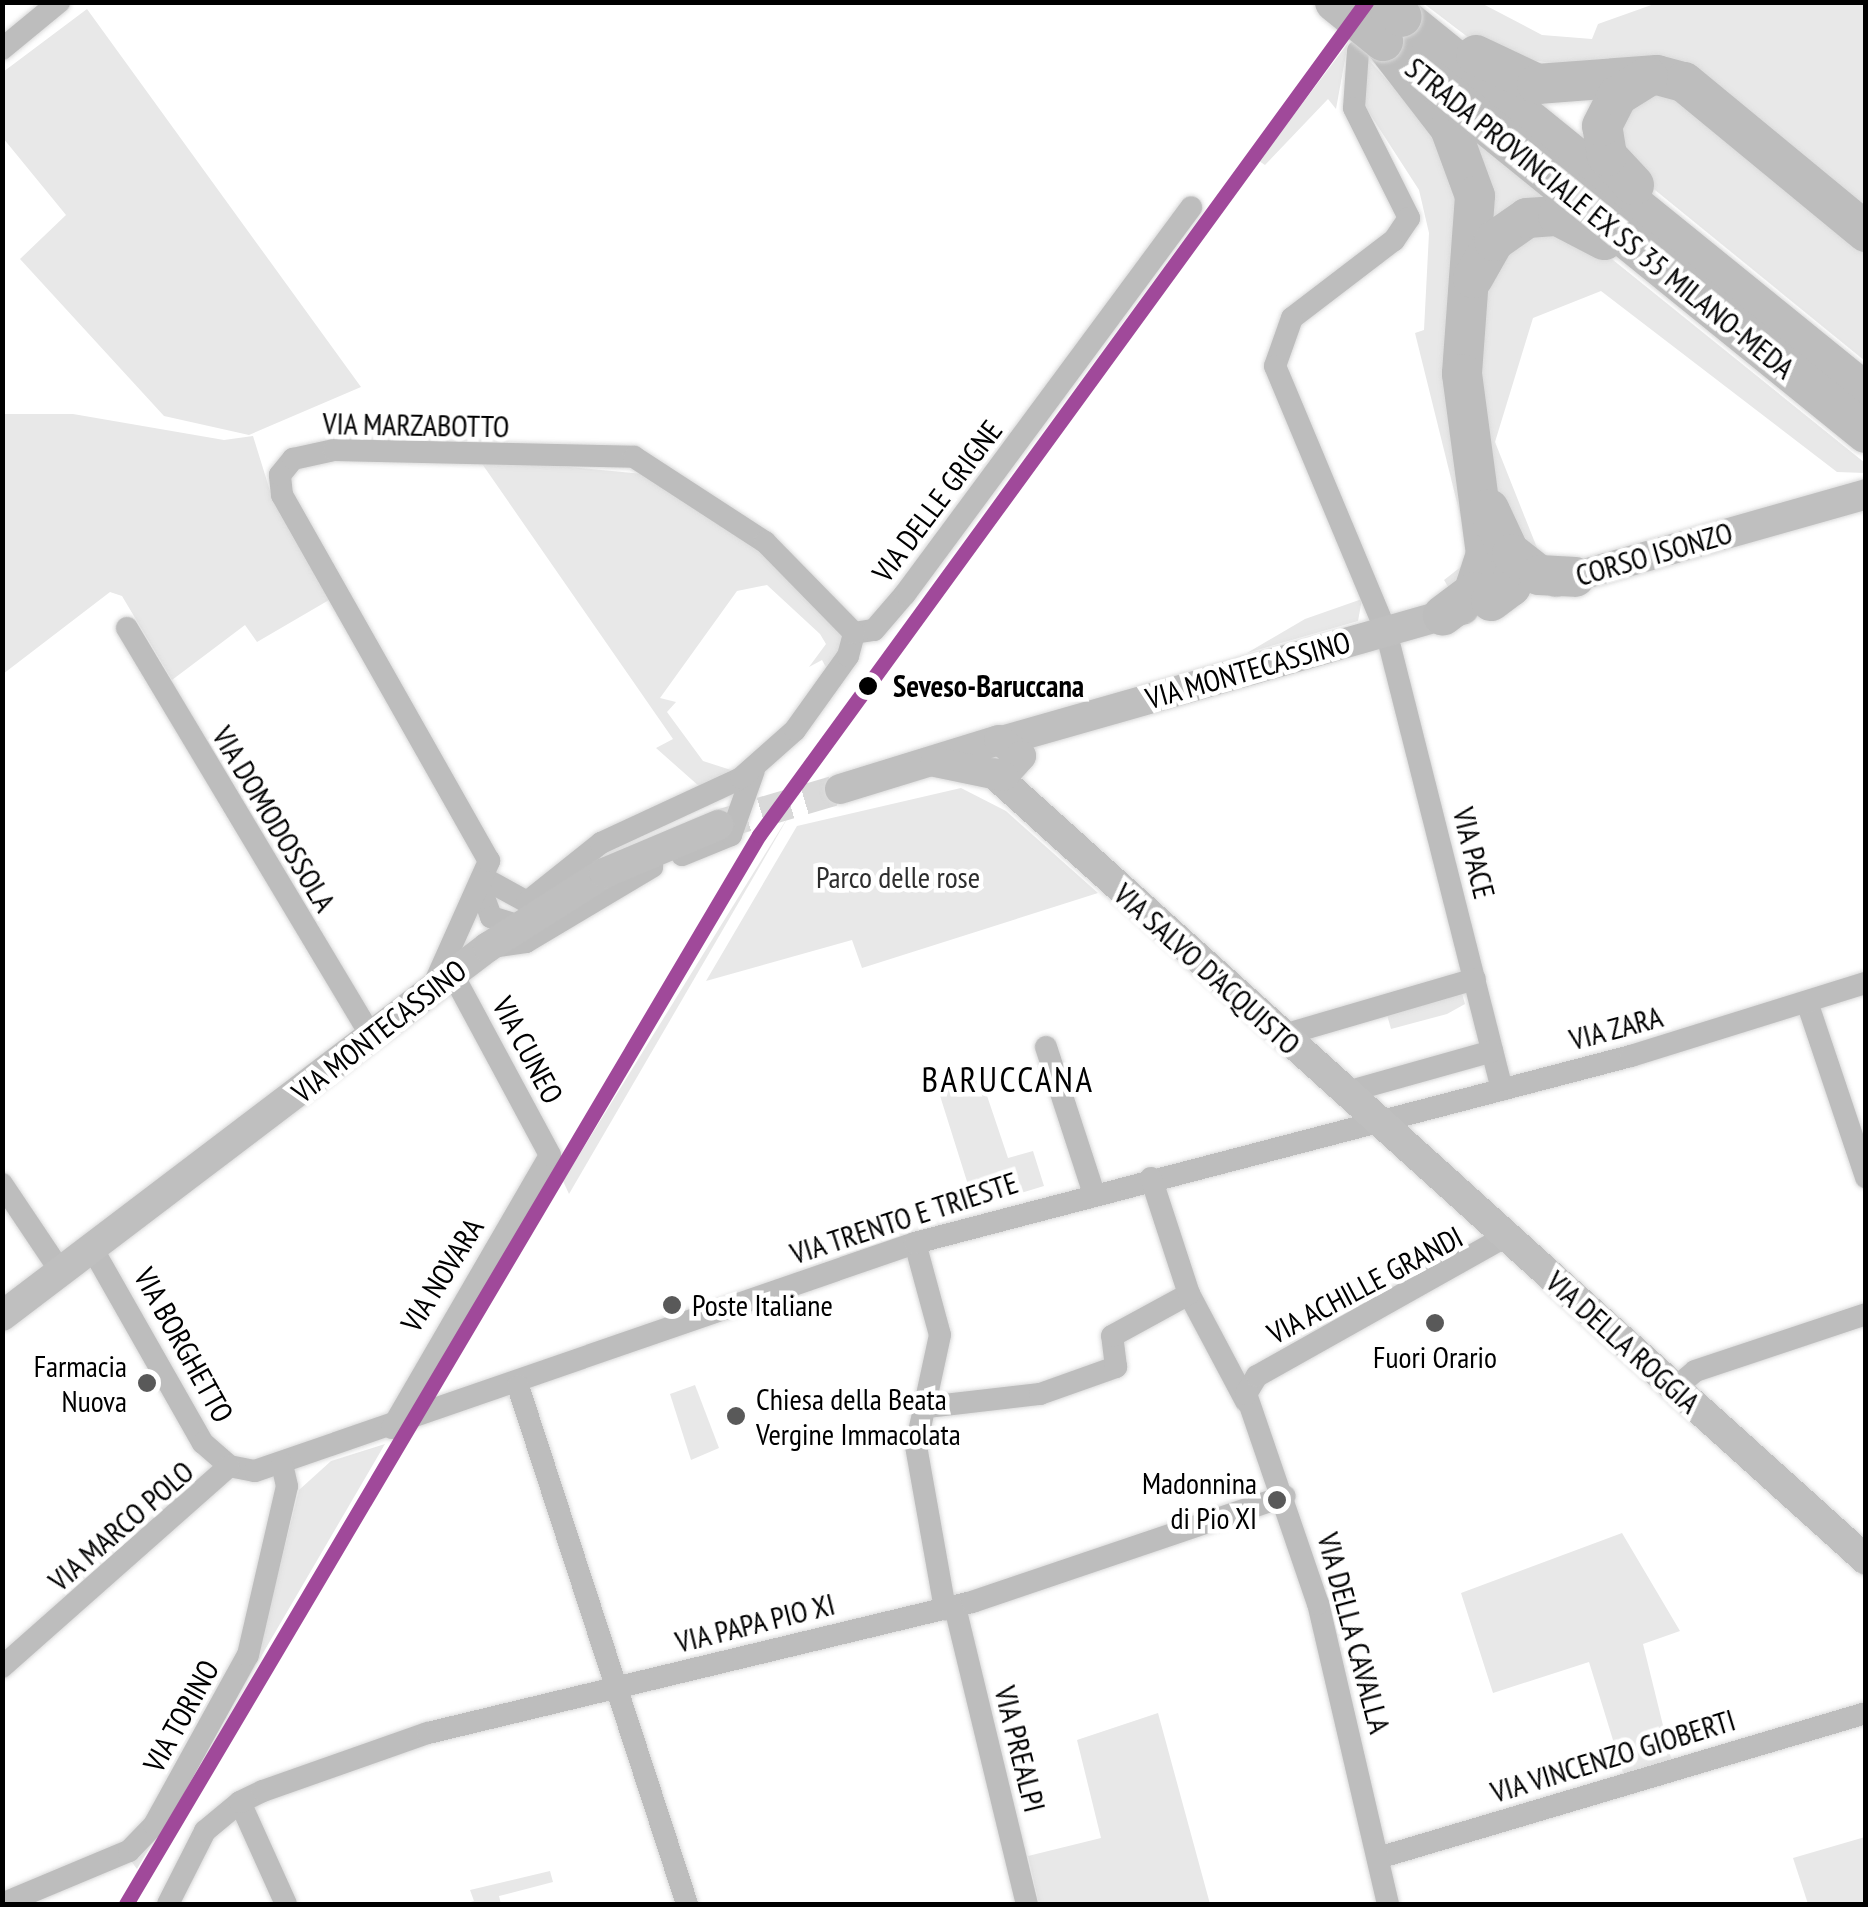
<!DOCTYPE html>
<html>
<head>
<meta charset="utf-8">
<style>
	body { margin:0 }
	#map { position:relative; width:1868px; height:1907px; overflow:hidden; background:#fff; font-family:"PT Sans Narrow",sans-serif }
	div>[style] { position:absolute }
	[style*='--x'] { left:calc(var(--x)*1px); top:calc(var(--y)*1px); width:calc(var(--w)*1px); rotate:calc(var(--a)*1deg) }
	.green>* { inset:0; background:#e8e8e8 }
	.secondary-tunnel>* { height:30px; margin-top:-15px; transform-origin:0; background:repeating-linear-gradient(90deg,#d9d9d9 0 30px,transparent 0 45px) }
	.roads { filter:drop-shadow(0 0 2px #dbdbdb) drop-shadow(0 0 2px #dbdbdb) }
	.street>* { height:22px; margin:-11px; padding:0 11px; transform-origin:11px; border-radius:11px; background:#bdbdbd }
	.secondary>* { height:30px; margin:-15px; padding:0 15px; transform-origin:15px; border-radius:15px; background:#bfbfbf }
	.highway>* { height:40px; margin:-20px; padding:0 20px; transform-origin:20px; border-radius:20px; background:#bdbdbd }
	.bridges { filter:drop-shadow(0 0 2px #dbdbdb) drop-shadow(0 0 2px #dbdbdb) }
	.highway-bridge>* { height:40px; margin:-20px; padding:0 20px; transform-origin:20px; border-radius:20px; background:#bdbdbd }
	.rail-1>* { height:15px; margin:-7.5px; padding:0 7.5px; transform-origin:7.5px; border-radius:7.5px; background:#a0499a }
	.dots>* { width:28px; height:28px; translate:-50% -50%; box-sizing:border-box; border:5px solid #fff; border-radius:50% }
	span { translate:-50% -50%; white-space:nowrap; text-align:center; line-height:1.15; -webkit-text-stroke:9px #fff; paint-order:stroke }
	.street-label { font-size:30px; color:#000 }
	.stop-label { font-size:30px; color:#000; font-weight:700 }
	.left { translate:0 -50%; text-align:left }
	.park-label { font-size:30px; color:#2d2d2d }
	.poi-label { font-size:30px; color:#000 }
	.right { translate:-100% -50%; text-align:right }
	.quarter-label { font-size:35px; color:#000; letter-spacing:2.5px }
	.frame { position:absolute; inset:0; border:5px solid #000; pointer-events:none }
</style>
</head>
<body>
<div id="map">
	<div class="green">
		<i style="clip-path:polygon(1423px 3px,1481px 3px,1542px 35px,1592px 39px,1598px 24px,1657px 3px,1865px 3px,1865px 213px,1715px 87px,1490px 54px)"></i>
		<i style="clip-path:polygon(87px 9px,361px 387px,249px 435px,164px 416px,20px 259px,66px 215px,3px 138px,3px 72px)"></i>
		<i style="clip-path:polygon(1348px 43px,1336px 109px,1328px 99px,1265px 165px,1259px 161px)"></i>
		<i style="clip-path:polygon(1368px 59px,1454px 154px,1478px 552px,1450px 590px,1444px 580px,1471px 559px,1415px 333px,1424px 330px,1429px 233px,1419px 190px,1366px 108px,1360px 71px)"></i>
		<i style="clip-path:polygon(1646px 89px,1694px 103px,1865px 249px,1865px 361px,1628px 168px,1611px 138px)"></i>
		<i style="clip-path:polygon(1469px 135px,1554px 205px,1494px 229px)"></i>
		<i style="clip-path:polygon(1531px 226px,1592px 243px,1865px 463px,1865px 473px,1837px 472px,1601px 291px,1533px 318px,1495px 442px,1543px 563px,1501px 512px,1473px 344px,1479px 292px)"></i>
		<i style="clip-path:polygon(3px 414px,73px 414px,224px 440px,253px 436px,271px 494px,329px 600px,257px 642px,245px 625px,172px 680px,122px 596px,110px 592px,3px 674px)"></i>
		<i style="clip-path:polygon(478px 458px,643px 474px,746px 540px,836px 621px,844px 641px,827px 669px,822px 660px,809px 667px,826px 644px,820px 634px,767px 585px,737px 591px,660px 698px,676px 702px,667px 712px,703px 761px,731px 770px,700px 787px,656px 748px,673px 739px)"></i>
		<i style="clip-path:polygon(1362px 599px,1358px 621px,1247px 653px,1305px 619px)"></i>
		<i style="clip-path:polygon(961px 788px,1006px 811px,1098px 893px,862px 968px,852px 940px,706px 981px,797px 826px)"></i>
		<i style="clip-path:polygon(791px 812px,775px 840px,569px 1194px,563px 1181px)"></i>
		<i style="clip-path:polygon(1461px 990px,1465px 1004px,1447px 1014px,1391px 1029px,1386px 1011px)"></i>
		<i style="clip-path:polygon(978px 1069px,1008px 1158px,1033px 1151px,1044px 1186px,975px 1207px,936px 1083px)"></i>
		<i style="clip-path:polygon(695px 1385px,719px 1448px,691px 1460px,670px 1394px)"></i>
		<i style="clip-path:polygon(385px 1444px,137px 1869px,131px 1861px,275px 1585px,299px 1490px,331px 1461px)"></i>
		<i style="clip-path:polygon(1622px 1533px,1680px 1631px,1643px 1644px,1672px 1762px,1624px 1776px,1589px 1662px,1493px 1693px,1461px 1593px)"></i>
		<i style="clip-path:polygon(1158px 1713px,1210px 1904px,1039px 1904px,1028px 1856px,1101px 1838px,1077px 1740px)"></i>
		<i style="clip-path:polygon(1865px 1837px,1865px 1904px,1808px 1904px,1793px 1858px)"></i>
		<i style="clip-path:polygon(550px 1871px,553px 1882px,499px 1896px,501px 1904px,464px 1904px,474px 1901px,470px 1890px)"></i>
	</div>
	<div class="secondary-tunnel">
		<i style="--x:718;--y:825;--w:127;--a:-16.4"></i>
	</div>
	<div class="roads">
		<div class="street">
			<i style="--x:2;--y:49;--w:74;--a:-39.5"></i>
			<i style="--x:1358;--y:51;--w:57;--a:94"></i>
			<i style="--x:1354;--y:108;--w:123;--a:63.4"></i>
			<i style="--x:1409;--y:218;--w:27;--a:124"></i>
			<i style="--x:1394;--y:240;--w:128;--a:142.6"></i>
			<i style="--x:1292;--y:318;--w:51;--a:109.5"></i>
			<i style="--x:1275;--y:366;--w:287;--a:67.3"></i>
			<i style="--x:1386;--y:631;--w:473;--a:75.8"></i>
			<i style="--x:127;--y:628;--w:478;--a:59.1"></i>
			<i style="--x:854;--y:633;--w:20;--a:-9"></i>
			<i style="--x:874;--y:630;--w:48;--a:-49.3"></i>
			<i style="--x:905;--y:594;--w:481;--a:-53.5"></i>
			<i style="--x:682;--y:855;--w:53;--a:-22.2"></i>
			<i style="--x:731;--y:835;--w:69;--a:-70.5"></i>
			<i style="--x:487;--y:880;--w:46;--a:28.8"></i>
			<i style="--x:527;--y:902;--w:95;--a:-38.6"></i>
			<i style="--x:601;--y:843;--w:154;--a:-24.9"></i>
			<i style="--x:741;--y:778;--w:72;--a:-41.6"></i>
			<i style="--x:795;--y:730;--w:91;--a:-54.4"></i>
			<i style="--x:848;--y:656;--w:24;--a:-75"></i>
			<i style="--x:482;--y:892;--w:27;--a:70"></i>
			<i style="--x:491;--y:917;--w:30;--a:17"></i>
			<i style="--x:491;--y:947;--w:35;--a:-8"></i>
			<i style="--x:526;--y:942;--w:147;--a:-30.8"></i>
			<i style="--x:435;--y:982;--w:133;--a:-65.9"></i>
			<i style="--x:489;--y:861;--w:420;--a:-119.5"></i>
			<i style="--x:282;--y:495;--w:20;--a:-96"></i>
			<i style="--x:280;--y:475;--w:21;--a:-51"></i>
			<i style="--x:293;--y:459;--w:42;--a:-12.4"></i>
			<i style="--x:334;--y:450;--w:300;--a:1.3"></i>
			<i style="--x:634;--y:457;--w:156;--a:33"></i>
			<i style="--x:765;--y:542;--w:127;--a:45.6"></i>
			<i style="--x:1807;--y:1002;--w:185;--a:71.4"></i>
			<i style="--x:1280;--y:1036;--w:203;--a:-16.3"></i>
			<i style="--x:1046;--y:1047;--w:151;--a:71.9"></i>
			<i style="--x:1343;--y:1093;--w:155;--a:-15.7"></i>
			<i style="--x:2;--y:1184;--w:106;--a:56.2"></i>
			<i style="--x:915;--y:1243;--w:95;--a:74.8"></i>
			<i style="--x:940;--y:1335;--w:114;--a:102.2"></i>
			<i style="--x:916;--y:1446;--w:166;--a:79.9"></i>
			<i style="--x:92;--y:1248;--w:224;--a:60.4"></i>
			<i style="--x:203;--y:1443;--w:35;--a:41"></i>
			<i style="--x:229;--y:1466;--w:26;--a:11"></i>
			<i style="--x:255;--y:1471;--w:698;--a:-19.06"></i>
			<i style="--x:915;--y:1243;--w:740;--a:-14.64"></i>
			<i style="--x:1631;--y:1056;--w:246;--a:-17.3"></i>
			<i style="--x:1189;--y:1294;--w:121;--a:62"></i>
			<i style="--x:518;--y:1386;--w:545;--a:71.93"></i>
			<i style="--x:1675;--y:1388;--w:26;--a:-40"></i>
			<i style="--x:1695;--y:1371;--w:180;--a:-18.4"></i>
			<i style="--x:927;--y:1407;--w:114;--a:-6.6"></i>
			<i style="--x:1040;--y:1394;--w:81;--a:-19.6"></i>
			<i style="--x:1116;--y:1367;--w:31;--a:-97"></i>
			<i style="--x:1112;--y:1336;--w:88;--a:-28.6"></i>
			<i style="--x:1189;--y:1294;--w:122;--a:-108.1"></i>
			<i style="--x:392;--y:1428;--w:315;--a:-59.9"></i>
			<i style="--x:550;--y:1155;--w:207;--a:-118.3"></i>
			<i style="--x:955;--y:1607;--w:306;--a:76.4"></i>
			<i style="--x:2;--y:1667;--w:303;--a:-41.5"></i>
			<i style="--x:1378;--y:1858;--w:509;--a:-16.55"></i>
			<i style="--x:2;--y:1904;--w:138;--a:-22.7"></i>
			<i style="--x:129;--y:1851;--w:36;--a:-46"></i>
			<i style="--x:154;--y:1825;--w:194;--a:-61.1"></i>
			<i style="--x:248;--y:1655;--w:173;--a:-77"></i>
			<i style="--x:287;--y:1486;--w:23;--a:-103"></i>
			<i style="--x:168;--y:1904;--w:82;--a:-63.1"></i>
			<i style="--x:205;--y:1831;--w:45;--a:-39.6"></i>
			<i style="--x:286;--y:1904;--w:112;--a:-114.3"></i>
			<i style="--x:240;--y:1802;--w:25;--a:-26"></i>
			<i style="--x:263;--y:1791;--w:175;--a:-19.4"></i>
			<i style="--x:428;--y:1733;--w:560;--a:-13.54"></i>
			<i style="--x:972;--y:1602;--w:330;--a:-18.7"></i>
			<i style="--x:1388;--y:1904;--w:308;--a:-103.1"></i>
			<i style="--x:1318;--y:1604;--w:222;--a:-108.9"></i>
			<i style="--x:1246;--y:1394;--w:21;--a:-59"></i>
			<i style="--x:1257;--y:1376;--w:286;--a:-29.3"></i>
		</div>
		<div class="secondary">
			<i style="--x:1556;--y:582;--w:322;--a:-15.8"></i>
			<i style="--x:1005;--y:740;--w:477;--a:-15.9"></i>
			<i style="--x:993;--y:773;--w:1175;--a:42.03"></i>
			<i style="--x:840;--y:789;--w:166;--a:-17.1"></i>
			<i style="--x:999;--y:740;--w:27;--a:36"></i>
			<i style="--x:1021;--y:756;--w:27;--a:132"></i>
			<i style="--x:1003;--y:776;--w:69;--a:-168.4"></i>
			<i style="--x:2;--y:1316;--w:610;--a:-37.21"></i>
			<i style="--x:488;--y:947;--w:138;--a:-32.5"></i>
			<i style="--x:604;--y:873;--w:124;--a:-22.8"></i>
		</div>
		<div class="highway">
			<i style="--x:1402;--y:17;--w:597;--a:39.02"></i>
			<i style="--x:1383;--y:41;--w:110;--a:52.4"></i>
			<i style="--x:1450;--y:128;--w:72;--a:69.8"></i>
			<i style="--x:1475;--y:196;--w:178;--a:94.2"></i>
			<i style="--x:1462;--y:374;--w:182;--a:82.4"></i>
			<i style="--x:1486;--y:554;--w:40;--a:108"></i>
			<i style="--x:1474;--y:592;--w:39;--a:143"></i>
			<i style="--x:1476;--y:55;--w:68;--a:25.4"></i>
			<i style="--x:1537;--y:84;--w:120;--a:-4.3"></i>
			<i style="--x:1657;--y:75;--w:28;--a:15"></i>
			<i style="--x:1684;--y:82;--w:236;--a:39.5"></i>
			<i style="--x:1432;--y:81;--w:559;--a:39.04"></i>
			<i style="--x:1634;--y:185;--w:40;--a:-133"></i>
			<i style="--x:1607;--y:156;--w:30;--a:-99"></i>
			<i style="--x:1602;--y:126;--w:34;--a:-63"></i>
			<i style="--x:1617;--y:96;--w:36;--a:-32"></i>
			<i style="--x:1473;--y:278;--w:43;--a:-60.4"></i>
			<i style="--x:1494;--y:241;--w:40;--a:-34.9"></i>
			<i style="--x:1527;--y:218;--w:31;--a:-4"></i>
			<i style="--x:1558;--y:216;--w:52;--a:27.6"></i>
			<i style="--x:1489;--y:509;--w:64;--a:65"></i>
			<i style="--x:1516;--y:567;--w:20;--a:105"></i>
			<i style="--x:1511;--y:586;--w:25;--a:143"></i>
			<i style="--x:1512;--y:554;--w:34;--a:38"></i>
			<i style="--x:1539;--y:575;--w:36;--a:3"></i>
		</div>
	</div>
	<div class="bridges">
		<div class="highway-bridge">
			<i style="--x:1335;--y:2;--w:62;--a:39.1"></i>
			<i style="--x:1384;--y:2;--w:23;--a:40"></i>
		</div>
	</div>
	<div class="rail-1">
		<i style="--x:126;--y:1904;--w:1242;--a:-59.37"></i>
		<i style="--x:759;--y:835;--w:1031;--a:-53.92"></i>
	</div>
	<div class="dots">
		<i style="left:868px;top:686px;background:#000"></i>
		<i style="left:672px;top:1305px;background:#595959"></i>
		<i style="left:1435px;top:1323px;background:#595959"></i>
		<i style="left:147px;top:1383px;background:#595959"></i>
		<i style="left:736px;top:1416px;background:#595959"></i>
		<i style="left:1277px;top:1500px;background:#595959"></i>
	</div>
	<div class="street-label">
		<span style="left:1600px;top:218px;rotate:39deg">STRADA PROVINCIALE EX SS 35 MILANO-MEDA</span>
		<span style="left:416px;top:425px;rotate:1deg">VIA MARZABOTTO</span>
		<span style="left:937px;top:501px;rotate:-53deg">VIA DELLE GRIGNE</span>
		<span style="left:1654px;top:554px;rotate:-16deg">CORSO ISONZO</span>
		<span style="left:1248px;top:670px;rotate:-16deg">VIA MONTECASSINO</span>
		<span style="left:274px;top:819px;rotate:59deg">VIA DOMODOSSOLA</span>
		<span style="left:1474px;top:853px;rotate:76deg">VIA PACE</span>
		<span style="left:1207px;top:969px;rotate:42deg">VIA SALVO D'ACQUISTO</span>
		<span style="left:1616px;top:1028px;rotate:-15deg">VIA ZARA</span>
		<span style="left:379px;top:1031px;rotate:-38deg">VIA MONTECASSINO</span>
		<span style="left:528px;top:1050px;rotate:62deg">VIA CUNEO</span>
		<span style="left:904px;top:1218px;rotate:-18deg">VIA TRENTO E TRIESTE</span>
		<span style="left:442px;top:1275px;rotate:-58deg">VIA NOVARA</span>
		<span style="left:1365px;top:1285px;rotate:-28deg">VIA ACHILLE GRANDI</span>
		<span style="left:1623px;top:1342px;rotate:42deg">VIA DELLA ROGGIA</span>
		<span style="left:184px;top:1345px;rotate:61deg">VIA BORGHETTO</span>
		<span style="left:121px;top:1526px;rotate:-41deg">VIA MARCO POLO</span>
		<span style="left:755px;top:1623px;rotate:-14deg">VIA PAPA PIO XI</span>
		<span style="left:1354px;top:1633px;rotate:75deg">VIA DELLA CAVALLA</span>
		<span style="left:181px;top:1716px;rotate:-61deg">VIA TORINO</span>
		<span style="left:1020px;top:1749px;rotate:76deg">VIA PREALPI</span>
		<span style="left:1613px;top:1756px;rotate:-17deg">VIA VINCENZO GIOBERTI</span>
	</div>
	<div class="stop-label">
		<span class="left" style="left:893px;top:686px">Seveso-Baruccana</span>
	</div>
	<div class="park-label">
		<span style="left:898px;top:877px">Parco delle rose</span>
	</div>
	<div class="poi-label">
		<span class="left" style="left:692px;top:1305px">Poste Italiane</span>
		<span style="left:1435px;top:1357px">Fuori Orario</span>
		<span class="right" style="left:127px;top:1383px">Farmacia<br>Nuova</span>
		<span class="left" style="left:756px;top:1416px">Chiesa della Beata<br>Vergine Immacolata</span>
		<span class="right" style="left:1257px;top:1500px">Madonnina<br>di Pio XI</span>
	</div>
	<div class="quarter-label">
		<span style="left:1008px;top:1079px">BARUCCANA</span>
	</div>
	<div class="frame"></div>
</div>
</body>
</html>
